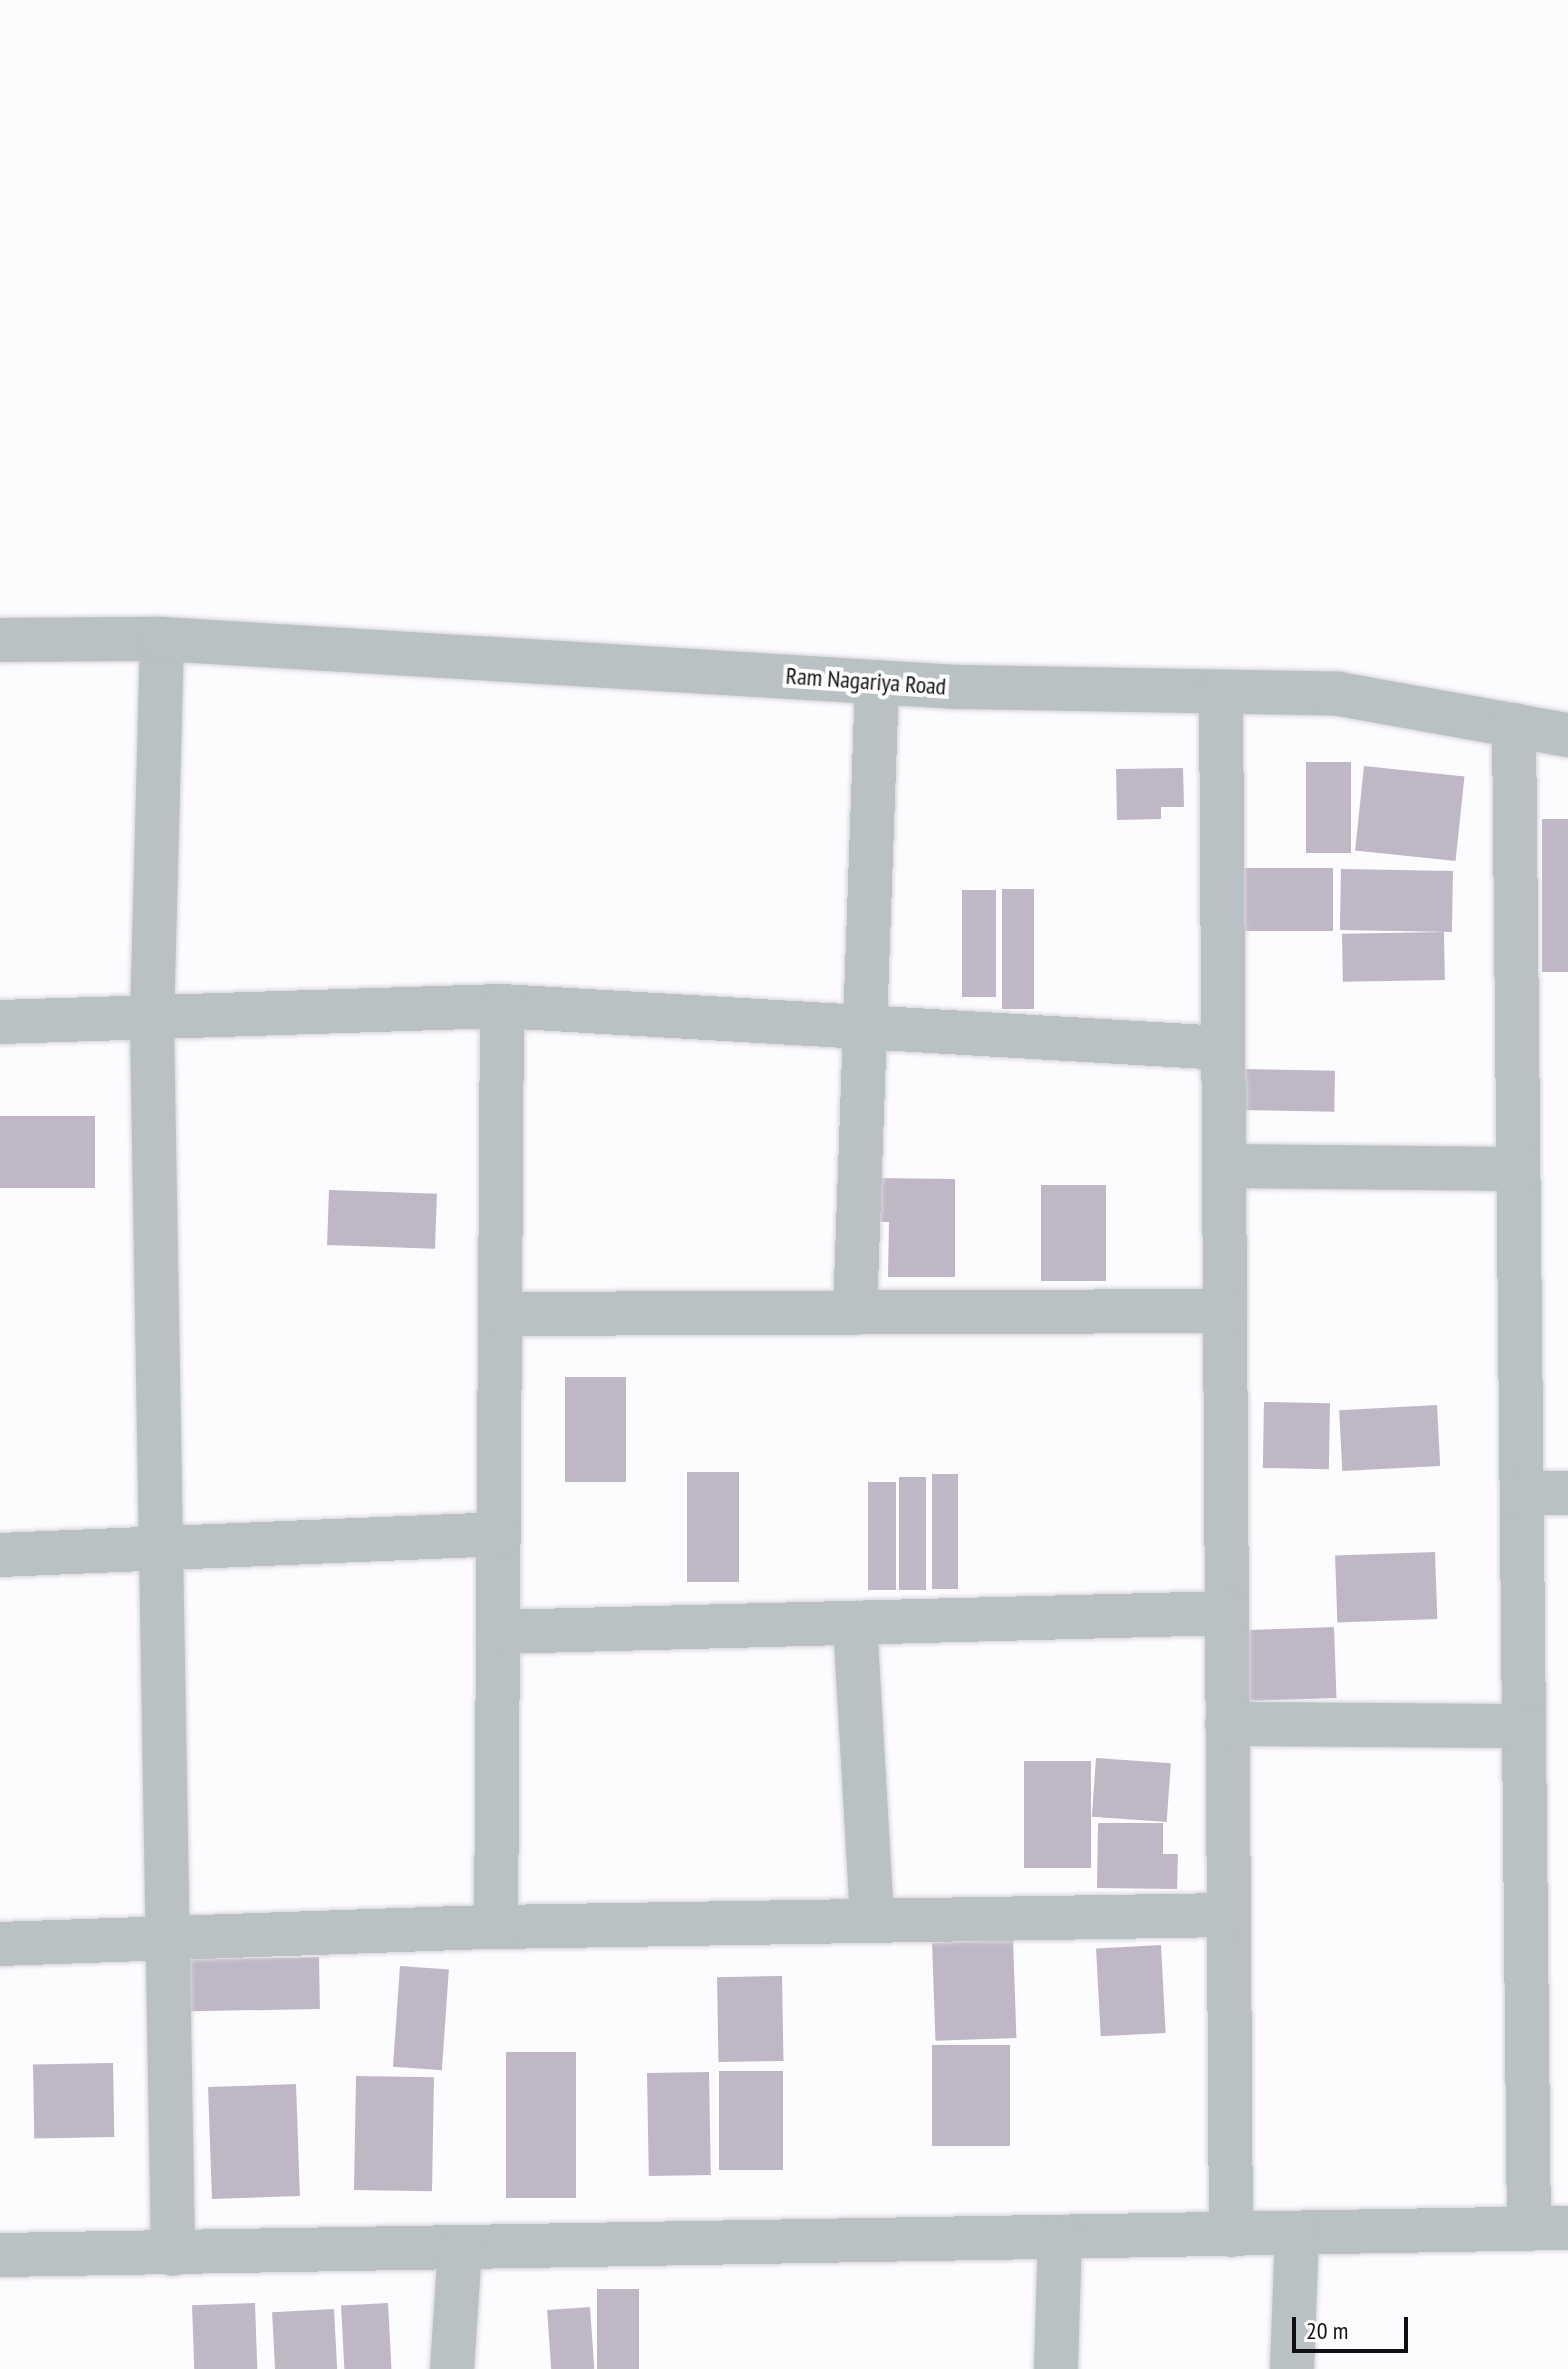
<!DOCTYPE html>
<html>
<head>
<meta charset="utf-8">
<style>
	body { margin:0 }
	#map { position:relative; width:1568px; height:2369px; overflow:hidden; background:#fcfbfe; font-family:"PT Sans Narrow",sans-serif }
	div>[style] { position:absolute }
	[style*='--x'] { left:calc(var(--x)*1px); top:calc(var(--y)*1px); width:calc(var(--w)*1px); rotate:calc(var(--a)*1deg) }
	.building>* { inset:0; background:#bfb7c6; transform-origin:0 0 }
	.roads { filter:drop-shadow(0 0 2px #d7d5d9) drop-shadow(0 0 2px #d7d5d9) }
	.minor>* { height:44px; margin:-22px; padding:0 22px; transform-origin:22px; border-radius:22px; background:#b9c1c4 }
	span { translate:-50% -50%; white-space:nowrap; text-align:center; line-height:1.15; -webkit-text-stroke:8px #fff; paint-order:stroke }
	.street-label { font-size:24px; color:#120f14 }
	.scale { position:absolute; left:1292px; top:2317px; width:116px; height:36px; box-sizing:border-box; border:4px solid #120f14; border-top:0; padding-left:10px; font-size:24px; line-height:28px; white-space:nowrap; color:#120f14; -webkit-text-stroke:6px #fff; paint-order:stroke }
</style>
</head>
<body>
<div id="map">
	<div class="building">
		<i style="left:1306px;top:762px;width:45px;height:91px"></i>
		<i style="left:1364px;top:766px;width:101px;height:85px;rotate:6deg"></i>
		<i style="clip-path:polygon(1183px 768px,1184px 807px,1161px 807px,1161px 819px,1117px 820px,1116px 769px)"></i>
		<i style="left:1542px;top:819px;width:26px;height:153px"></i>
		<i style="left:1235px;top:868px;width:98px;height:63px"></i>
		<i style="left:1341px;top:869px;width:112px;height:61px;rotate:1deg"></i>
		<i style="left:1034px;top:889px;width:120px;height:32px;rotate:90deg"></i>
		<i style="left:962px;top:890px;width:34px;height:107px"></i>
		<i style="left:1444px;top:932px;width:48px;height:102px;rotate:89deg"></i>
		<i style="left:1238px;top:1069px;width:97px;height:41px;rotate:1deg"></i>
		<i style="left:95px;top:1116px;width:72px;height:95px;rotate:90deg"></i>
		<i style="clip-path:polygon(871px 1178px,955px 1179px,955px 1277px,888px 1277px,889px 1222px,871px 1222px)"></i>
		<i style="left:1041px;top:1185px;width:65px;height:96px"></i>
		<i style="left:329px;top:1190px;width:108px;height:55px;rotate:2deg"></i>
		<i style="left:626px;top:1377px;width:105px;height:61px;rotate:90deg"></i>
		<i style="left:1264px;top:1402px;width:66px;height:66px;rotate:1deg"></i>
		<i style="left:1437px;top:1405px;width:61px;height:98px;rotate:87deg"></i>
		<i style="left:687px;top:1472px;width:52px;height:110px"></i>
		<i style="left:932px;top:1474px;width:26px;height:115px"></i>
		<i style="left:899px;top:1477px;width:27px;height:113px"></i>
		<i style="left:868px;top:1482px;width:28px;height:108px"></i>
		<i style="left:1435px;top:1552px;width:67px;height:100px;rotate:88deg"></i>
		<i style="left:1334px;top:1627px;width:71px;height:95px;rotate:88deg"></i>
		<i style="left:1096px;top:1758px;width:75px;height:59px;rotate:4deg"></i>
		<i style="left:1024px;top:1761px;width:67px;height:107px"></i>
		<i style="clip-path:polygon(1098px 1823px,1163px 1823px,1163px 1854px,1178px 1854px,1177px 1889px,1097px 1888px)"></i>
		<i style="left:1013px;top:1940px;width:98px;height:81px;rotate:88deg"></i>
		<i style="left:1161px;top:1945px;width:88px;height:65px;rotate:87deg"></i>
		<i style="left:319px;top:1957px;width:52px;height:142px;rotate:89deg"></i>
		<i style="left:400px;top:1966px;width:49px;height:101px;rotate:4deg"></i>
		<i style="left:782px;top:1976px;width:85px;height:65px;rotate:89deg"></i>
		<i style="left:1010px;top:2045px;width:101px;height:78px;rotate:90deg"></i>
		<i style="left:506px;top:2052px;width:70px;height:146px"></i>
		<i style="left:113px;top:2063px;width:74px;height:80px;rotate:89deg"></i>
		<i style="left:719px;top:2071px;width:64px;height:99px"></i>
		<i style="left:709px;top:2072px;width:103px;height:62px;rotate:89deg"></i>
		<i style="left:356px;top:2076px;width:78px;height:114px;rotate:1deg"></i>
		<i style="left:296px;top:2084px;width:112px;height:88px;rotate:88deg"></i>
		<i style="left:597px;top:2289px;width:42px;height:80px"></i>
		<i style="left:255px;top:2303px;width:66px;height:63px;rotate:88deg"></i>
		<i style="left:388px;top:2303px;width:66px;height:47px;rotate:87deg"></i>
		<i style="left:590px;top:2307px;width:62px;height:43px;rotate:86deg"></i>
		<i style="left:334px;top:2309px;width:60px;height:62px;rotate:87deg"></i>
	</div>
	<div class="roads">
		<div class="minor">
			<i style="--x:162;--y:639;--w:384;--a:91.5"></i>
			<i style="--x:152;--y:1023;--w:1231;--a:89.02"></i>
			<i style="--x:0;--y:640;--w:162;--a:-0.4"></i>
			<i style="--x:162;--y:639;--w:796;--a:3.46"></i>
			<i style="--x:957;--y:687;--w:382;--a:1"></i>
			<i style="--x:1339;--y:694;--w:233;--a:10.2"></i>
			<i style="--x:1221;--y:692;--w:1543;--a:89.63"></i>
			<i style="--x:1514;--y:725;--w:1504;--a:89.43"></i>
			<i style="--x:0;--y:1022;--w:502;--a:-1.83"></i>
			<i style="--x:1223;--y:1048;--w:722;--a:-176.67"></i>
			<i style="--x:502;--y:1006;--w:921;--a:90.37"></i>
			<i style="--x:496;--y:1927;--w:732;--a:-0.94"></i>
			<i style="--x:1224;--y:1166;--w:294;--a:0.6"></i>
			<i style="--x:855;--y:1313;--w:631;--a:-88"></i>
			<i style="--x:500;--y:1314;--w:725;--a:-0.24"></i>
			<i style="--x:1522;--y:1493;--w:46;--a:0"></i>
			<i style="--x:0;--y:1555;--w:498;--a:-2.4"></i>
			<i style="--x:855;--y:1623;--w:297;--a:86.7"></i>
			<i style="--x:498;--y:1632;--w:729;--a:-1.49"></i>
			<i style="--x:1227;--y:1724;--w:297;--a:0.4"></i>
			<i style="--x:0;--y:1944;--w:496;--a:-2"></i>
			<i style="--x:0;--y:2255;--w:1568;--a:-0.99"></i>
			<i style="--x:452;--y:2369;--w:119;--a:-86.2"></i>
			<i style="--x:1056;--y:2369;--w:131;--a:-88.3"></i>
			<i style="--x:1292;--y:2369;--w:135;--a:-87.9"></i>
		</div>
	</div>
	<div class="street-label">
		<span style="left:866px;top:681px;rotate:4deg">Ram Nagariya Road</span>
	</div>
	<div class="scale">20 m</div>
</div>
</body>
</html>
